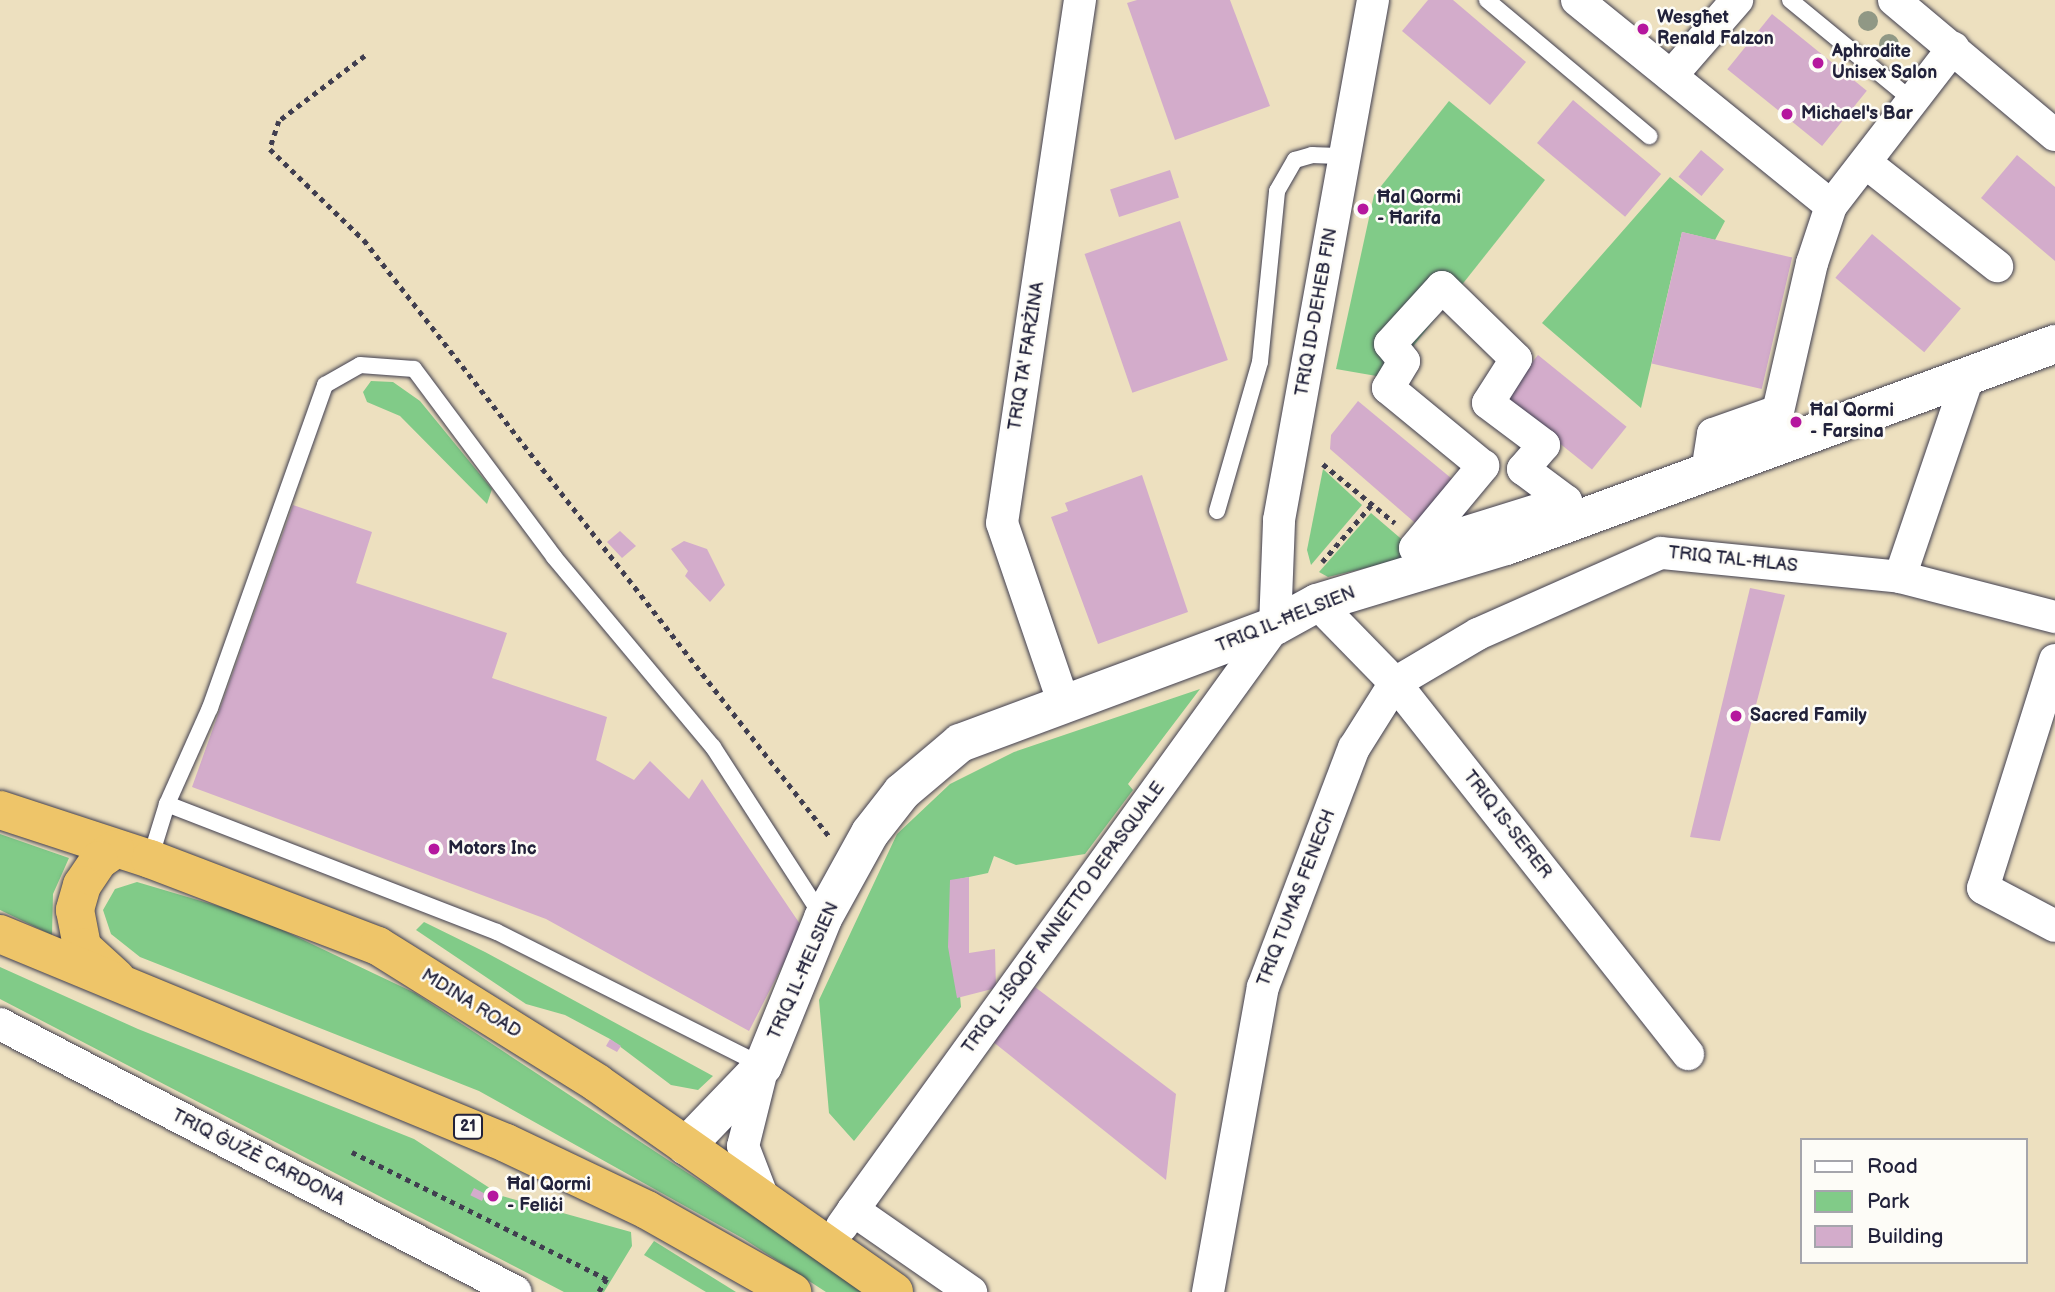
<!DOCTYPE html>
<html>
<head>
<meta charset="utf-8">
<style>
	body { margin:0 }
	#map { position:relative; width:2055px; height:1292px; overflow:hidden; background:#ede0bf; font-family:"Balsamiq Sans",sans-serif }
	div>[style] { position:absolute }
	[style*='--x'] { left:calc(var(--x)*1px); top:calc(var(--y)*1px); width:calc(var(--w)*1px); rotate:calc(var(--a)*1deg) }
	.green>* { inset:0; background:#81cb88 }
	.building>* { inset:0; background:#d3accb; transform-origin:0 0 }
	.path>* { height:4.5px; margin-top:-2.25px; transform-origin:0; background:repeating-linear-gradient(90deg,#403e4f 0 5px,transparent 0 10px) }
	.roads { filter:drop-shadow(0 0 2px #403e4f) drop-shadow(0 0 2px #403e4f) }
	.service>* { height:16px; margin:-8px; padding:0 8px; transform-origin:8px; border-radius:8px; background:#fff }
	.minor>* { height:32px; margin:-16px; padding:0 16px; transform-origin:16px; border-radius:16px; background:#fff }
	.tertiary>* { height:38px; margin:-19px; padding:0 19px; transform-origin:19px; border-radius:19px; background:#fff }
	.trunk>* { height:38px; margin:-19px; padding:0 19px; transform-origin:19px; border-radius:19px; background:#eec569 }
	.trees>* { width:20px; height:20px; margin:-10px; border-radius:50%; background:#909885 }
	.dots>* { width:19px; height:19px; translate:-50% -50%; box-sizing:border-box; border:4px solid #fdfcf7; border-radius:50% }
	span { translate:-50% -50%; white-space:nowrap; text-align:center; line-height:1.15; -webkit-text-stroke:5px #fdfcf7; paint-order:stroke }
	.shield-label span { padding:2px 5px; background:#fdfcf7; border:2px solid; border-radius:5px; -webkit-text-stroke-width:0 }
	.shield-label { font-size:16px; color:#22223b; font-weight:700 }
	.poi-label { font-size:18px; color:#22223b; font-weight:700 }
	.left { translate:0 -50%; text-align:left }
	.street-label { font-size:18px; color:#22223b }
	.legend { position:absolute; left:1800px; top:1138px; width:228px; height:126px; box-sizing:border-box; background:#fdfcf7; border:2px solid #a5a5ac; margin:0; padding:9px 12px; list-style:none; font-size:21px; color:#22223b }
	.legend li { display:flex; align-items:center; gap:14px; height:35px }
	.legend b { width:35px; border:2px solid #a5a5ac }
</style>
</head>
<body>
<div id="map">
	<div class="green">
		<i style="clip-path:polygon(1449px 101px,1545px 180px,1388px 378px,1336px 369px,1374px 195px)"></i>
		<i style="clip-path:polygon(1670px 177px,1725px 221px,1715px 240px,1682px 232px,1641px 408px,1542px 323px)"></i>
		<i style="clip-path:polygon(371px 381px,393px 382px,420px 401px,492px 489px,487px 504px,400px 416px,367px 402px,363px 392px)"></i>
		<i style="clip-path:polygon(1323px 469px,1362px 505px,1311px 565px,1307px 550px)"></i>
		<i style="clip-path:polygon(1371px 513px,1420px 555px,1328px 577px,1319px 572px)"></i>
		<i style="clip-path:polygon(1200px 689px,1128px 784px,1133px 790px,1085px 854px,1016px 865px,994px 856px,988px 873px,950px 881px,961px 1007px,854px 1141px,829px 1113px,819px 1000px,897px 834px,950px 784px,1014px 752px)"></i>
		<i style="clip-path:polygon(0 834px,69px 858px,53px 894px,52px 935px,0 910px)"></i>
		<i style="clip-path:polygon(137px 882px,255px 917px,415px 993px,868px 1292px,826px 1292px,744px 1239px,479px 1091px,140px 957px,111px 934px,103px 910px,115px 889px)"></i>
		<i style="clip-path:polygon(424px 922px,485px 952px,713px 1076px,698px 1090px,671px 1085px,610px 1039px,565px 1015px,526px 1004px,416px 930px)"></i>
		<i style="clip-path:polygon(0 967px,138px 1029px,414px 1139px,502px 1196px,631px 1232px,632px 1246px,604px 1292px,564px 1292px,0 999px)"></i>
		<i style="clip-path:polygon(654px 1241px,736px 1292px,706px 1292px,644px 1255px)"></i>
	</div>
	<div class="building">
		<i style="clip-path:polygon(1137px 0,1230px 0,1270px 106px,1175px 140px,1127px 3px)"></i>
		<i style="clip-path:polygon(1428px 0,1453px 0,1526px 62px,1490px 105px,1402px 31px)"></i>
		<i style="left:1772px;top:14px;width:122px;height:71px;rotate:39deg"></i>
		<i style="left:1573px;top:100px;width:115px;height:56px;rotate:40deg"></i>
		<i style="left:1701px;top:150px;width:30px;height:35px;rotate:40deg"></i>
		<i style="clip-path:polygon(2017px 155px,2055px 187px,2055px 261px,1981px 198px)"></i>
		<i style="left:1170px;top:170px;width:29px;height:63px;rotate:72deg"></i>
		<i style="left:1180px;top:221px;width:147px;height:101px;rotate:71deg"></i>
		<i style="left:1682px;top:232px;width:113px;height:135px;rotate:13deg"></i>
		<i style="left:1872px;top:234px;width:116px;height:57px;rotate:40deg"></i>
		<i style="left:1538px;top:355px;width:114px;height:55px;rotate:39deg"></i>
		<i style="clip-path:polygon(1358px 401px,1457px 483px,1421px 528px,1330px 449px,1331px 435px)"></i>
		<i style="clip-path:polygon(1142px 475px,1188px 612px,1098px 644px,1051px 517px,1068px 511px,1065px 503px)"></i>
		<i style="clip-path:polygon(293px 505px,372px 532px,356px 583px,507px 633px,492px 678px,607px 717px,596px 760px,634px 780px,650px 761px,689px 799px,702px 779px,802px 927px,749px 1031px,546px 919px,192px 787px)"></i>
		<i style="clip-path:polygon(620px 531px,636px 546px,622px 558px,607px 542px)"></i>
		<i style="clip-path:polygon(684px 541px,707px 549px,725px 585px,710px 602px,685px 576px,688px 571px,671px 549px)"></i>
		<i style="clip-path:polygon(1750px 588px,1785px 595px,1720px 841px,1690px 837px)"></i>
		<i style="clip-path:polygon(969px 877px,969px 953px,995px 949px,996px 988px,957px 998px,948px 947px,950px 880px)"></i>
		<i style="clip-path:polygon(1035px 987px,1176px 1094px,1166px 1180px,992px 1041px)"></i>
		<i style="clip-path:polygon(610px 1039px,621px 1046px,617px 1052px,606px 1046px)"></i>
		<i style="left:474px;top:1188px;width:13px;height:8px;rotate:27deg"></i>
	</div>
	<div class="path">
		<i style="--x:365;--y:56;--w:108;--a:142.9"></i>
		<i style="--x:279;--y:121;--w:29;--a:108"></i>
		<i style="--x:270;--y:149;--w:131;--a:44.1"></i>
		<i style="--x:364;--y:240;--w:756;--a:52.04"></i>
		<i style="--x:1323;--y:464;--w:93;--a:39.3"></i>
		<i style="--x:1322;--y:562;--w:77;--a:-49.2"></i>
		<i style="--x:352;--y:1152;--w:285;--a:26.5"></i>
		<i style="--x:607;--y:1279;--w:15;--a:122"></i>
	</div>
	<div class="roads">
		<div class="service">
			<i style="--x:1487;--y:0;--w:212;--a:40"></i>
			<i style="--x:1790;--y:0;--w:159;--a:39.4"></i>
			<i style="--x:1217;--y:511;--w:155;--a:-73.9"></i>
			<i style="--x:1260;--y:362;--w:172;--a:-84.3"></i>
			<i style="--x:1277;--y:191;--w:36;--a:-60"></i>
			<i style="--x:1295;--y:160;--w:18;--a:-16"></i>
			<i style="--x:1312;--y:155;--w:33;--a:2"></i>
			<i style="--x:167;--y:804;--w:354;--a:21.2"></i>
			<i style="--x:497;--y:932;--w:298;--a:26.7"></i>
			<i style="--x:150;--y:859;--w:58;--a:-72.8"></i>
			<i style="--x:167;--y:804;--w:105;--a:-65.9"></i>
			<i style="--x:210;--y:708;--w:343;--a:-70.4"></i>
			<i style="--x:325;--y:385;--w:40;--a:-29.7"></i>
			<i style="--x:360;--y:365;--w:54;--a:4.2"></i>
			<i style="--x:414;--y:369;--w:234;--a:53.3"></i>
			<i style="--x:554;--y:557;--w:248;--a:50.1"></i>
			<i style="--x:713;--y:747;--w:203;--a:57.2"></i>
		</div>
		<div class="minor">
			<i style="--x:1577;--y:0;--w:327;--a:39"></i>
			<i style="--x:1831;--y:206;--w:60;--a:108.4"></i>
			<i style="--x:1812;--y:263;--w:152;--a:102.9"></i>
			<i style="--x:1778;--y:411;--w:69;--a:160.5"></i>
			<i style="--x:1713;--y:434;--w:37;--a:99"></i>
			<i style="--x:1894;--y:0;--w:210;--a:40"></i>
			<i style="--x:1671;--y:76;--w:101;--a:-49"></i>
			<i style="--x:1866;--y:163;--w:167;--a:38.2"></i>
			<i style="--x:1831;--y:206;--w:200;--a:-52.3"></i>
			<i style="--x:1442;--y:287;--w:103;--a:44.2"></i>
			<i style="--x:1516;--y:359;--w:52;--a:122.5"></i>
			<i style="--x:1488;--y:403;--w:70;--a:36.9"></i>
			<i style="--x:1544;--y:445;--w:32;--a:131"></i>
			<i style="--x:1523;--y:469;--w:54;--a:36.7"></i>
			<i style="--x:1566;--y:501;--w:158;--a:162.7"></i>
			<i style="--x:1415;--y:548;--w:107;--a:-50.3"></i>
			<i style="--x:1483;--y:466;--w:123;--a:-140.6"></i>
			<i style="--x:1388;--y:388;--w:31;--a:-59"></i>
			<i style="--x:1404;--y:361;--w:22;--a:-129"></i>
			<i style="--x:1390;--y:344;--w:77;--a:-47.6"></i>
			<i style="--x:1900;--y:577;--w:211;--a:-71.2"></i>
			<i style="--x:1317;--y:603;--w:112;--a:45.7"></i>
			<i style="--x:1395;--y:683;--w:473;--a:51.7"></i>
			<i style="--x:2055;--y:660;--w:239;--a:107.5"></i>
			<i style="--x:1983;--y:888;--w:81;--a:27.8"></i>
			<i style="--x:1064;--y:704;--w:191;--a:-108.9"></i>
			<i style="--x:1002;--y:523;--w:529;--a:-81.52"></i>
			<i style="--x:0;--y:1024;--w:581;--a:27.45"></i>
			<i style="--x:763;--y:1066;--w:82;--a:104"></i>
			<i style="--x:743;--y:1146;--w:61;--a:68.9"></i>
			<i style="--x:853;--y:1210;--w:721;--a:-54.15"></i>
			<i style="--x:1275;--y:626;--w:106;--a:-87.8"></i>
			<i style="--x:1279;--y:520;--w:528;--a:-79.75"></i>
			<i style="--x:842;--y:1226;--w:19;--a:-55"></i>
			<i style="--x:853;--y:1210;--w:144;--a:34.8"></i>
			<i style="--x:1208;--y:1292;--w:310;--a:-79.8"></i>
			<i style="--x:1263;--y:987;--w:256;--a:-69.2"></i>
			<i style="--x:1354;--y:748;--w:77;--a:-57.8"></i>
			<i style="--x:1395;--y:683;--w:96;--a:-30.6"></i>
			<i style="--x:1478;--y:634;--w:200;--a:-23.9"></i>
			<i style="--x:1661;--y:553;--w:240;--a:5.7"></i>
			<i style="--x:1900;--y:577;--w:160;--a:14.5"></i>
		</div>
		<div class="tertiary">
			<i style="--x:686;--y:1146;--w:111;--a:-46.1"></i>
			<i style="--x:763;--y:1066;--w:160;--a:-67.9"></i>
			<i style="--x:823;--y:918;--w:97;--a:-61.1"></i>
			<i style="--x:870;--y:833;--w:52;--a:-52"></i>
			<i style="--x:902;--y:792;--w:76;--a:-40.2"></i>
			<i style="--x:960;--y:743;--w:336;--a:-20.4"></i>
			<i style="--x:1275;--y:626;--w:48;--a:-28.7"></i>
			<i style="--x:1317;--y:603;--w:197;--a:-16.8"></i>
			<i style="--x:1506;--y:546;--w:585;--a:-20.2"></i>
		</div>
		<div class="trunk">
			<i style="--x:0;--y:810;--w:158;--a:18.1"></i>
			<i style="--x:150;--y:859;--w:244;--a:20.9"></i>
			<i style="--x:378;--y:946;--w:258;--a:32"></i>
			<i style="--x:597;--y:1083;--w:363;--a:35.1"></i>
			<i style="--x:115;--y:849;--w:19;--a:145"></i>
			<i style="--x:99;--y:860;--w:30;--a:124"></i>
			<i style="--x:82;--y:885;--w:26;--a:106"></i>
			<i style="--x:75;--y:910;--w:38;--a:79"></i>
			<i style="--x:82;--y:947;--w:46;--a:42.4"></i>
			<i style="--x:0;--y:934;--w:547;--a:22.44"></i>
			<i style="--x:506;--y:1143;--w:156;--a:25.4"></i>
			<i style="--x:647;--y:1210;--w:167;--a:29.5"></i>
		</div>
	</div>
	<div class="trees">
		<i style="left:1868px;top:21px"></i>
		<i style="left:1889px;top:44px"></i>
	</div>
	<div class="dots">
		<i style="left:1643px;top:29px;background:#b5179e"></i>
		<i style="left:1818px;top:63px;background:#b5179e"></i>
		<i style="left:1787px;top:114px;background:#b5179e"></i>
		<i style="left:1363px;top:209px;background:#b5179e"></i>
		<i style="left:1796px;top:422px;background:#b5179e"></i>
		<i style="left:1736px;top:716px;background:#b5179e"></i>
		<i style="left:434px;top:849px;background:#b5179e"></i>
		<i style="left:493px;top:1196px;background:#b5179e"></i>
	</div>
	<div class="shield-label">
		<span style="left:468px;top:1127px">21</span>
	</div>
	<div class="poi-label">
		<span class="left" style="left:1657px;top:29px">Wesgħet<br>Renald Falzon</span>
		<span class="left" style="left:1832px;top:63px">Aphrodite<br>Unisex Salon</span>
		<span class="left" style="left:1801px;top:114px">Michael's Bar</span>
		<span class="left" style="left:1377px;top:209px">Ħal Qormi<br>- Ħarifa</span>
		<span class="left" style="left:1810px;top:422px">Ħal Qormi<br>- Farsina</span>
		<span class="left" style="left:1750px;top:716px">Sacred Family</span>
		<span class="left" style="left:448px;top:849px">Motors Inc</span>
		<span class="left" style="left:507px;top:1196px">Ħal Qormi<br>- Feliċi</span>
	</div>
	<div class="street-label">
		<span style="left:1317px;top:312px;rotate:-80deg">TRIQ ID-DEHEB FIN</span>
		<span style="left:1027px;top:356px;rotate:-81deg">TRIQ TA' FARŻINA</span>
		<span style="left:1733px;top:560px;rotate:6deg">TRIQ TAL-ĦLAS</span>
		<span style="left:1286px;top:620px;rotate:-22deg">TRIQ IL-ĦELSIEN</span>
		<span style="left:1507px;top:825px;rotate:52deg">TRIQ IS-SERER</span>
		<span style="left:1297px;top:898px;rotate:-69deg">TRIQ TUMAS FENECH</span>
		<span style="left:1064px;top:918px;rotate:-54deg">TRIQ L-ISQOF ANNETTO DEPASQUALE</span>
		<span style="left:804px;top:971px;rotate:-66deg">TRIQ IL-ĦELSIEN</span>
		<span style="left:471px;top:1004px;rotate:32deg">MDINA ROAD</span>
		<span style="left:258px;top:1158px;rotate:27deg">TRIQ ĠUŻÈ CARDONA</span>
	</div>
	<ul class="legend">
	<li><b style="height:9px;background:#fff"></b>Road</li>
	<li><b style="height:19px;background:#81cb88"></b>Park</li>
	<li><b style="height:19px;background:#d3accb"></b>Building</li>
	</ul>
</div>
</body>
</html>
